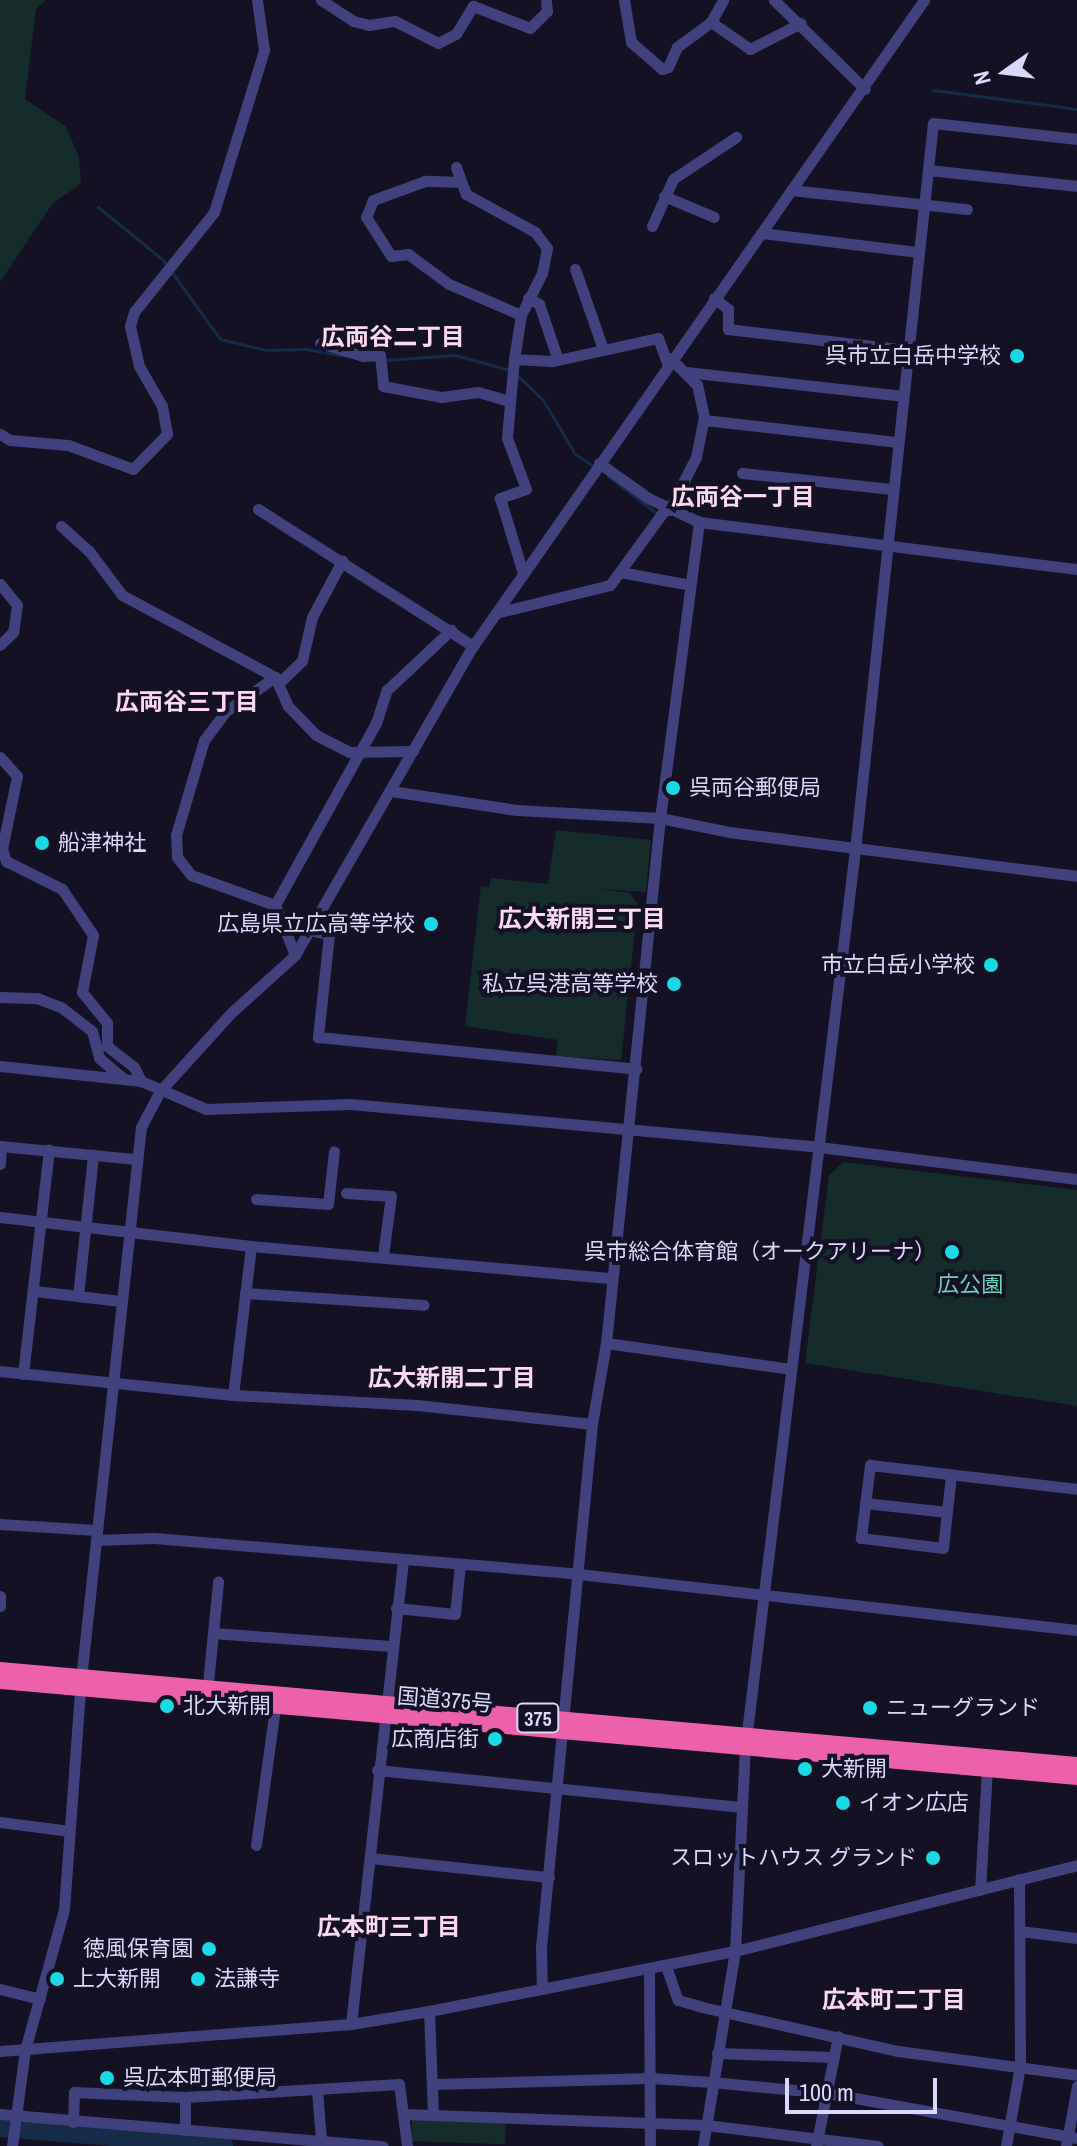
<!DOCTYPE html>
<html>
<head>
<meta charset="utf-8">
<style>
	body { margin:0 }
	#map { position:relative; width:1077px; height:2146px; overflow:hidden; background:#131123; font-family:"Archivo Narrow","Noto Sans JP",sans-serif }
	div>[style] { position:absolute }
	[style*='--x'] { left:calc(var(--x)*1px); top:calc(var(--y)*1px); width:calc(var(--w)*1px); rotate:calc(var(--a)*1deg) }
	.green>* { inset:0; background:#152c2b; transform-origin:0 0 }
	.stream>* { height:3px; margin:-1.5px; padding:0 1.5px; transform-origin:1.5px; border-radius:1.5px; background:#162b48 }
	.river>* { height:18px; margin:-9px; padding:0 9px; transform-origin:9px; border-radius:9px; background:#162b48 }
	.minor>* { height:11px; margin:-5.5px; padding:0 5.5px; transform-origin:5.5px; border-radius:5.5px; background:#41427d }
	.highway>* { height:16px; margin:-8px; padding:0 8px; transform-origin:8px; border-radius:8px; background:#ed60aa }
	.dots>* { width:22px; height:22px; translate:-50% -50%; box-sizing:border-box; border:4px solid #131123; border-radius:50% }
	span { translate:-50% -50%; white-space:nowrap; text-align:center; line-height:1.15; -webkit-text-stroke:8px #131123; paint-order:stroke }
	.shield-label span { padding:2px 6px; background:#131123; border:2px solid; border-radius:6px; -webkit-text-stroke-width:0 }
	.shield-label { font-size:20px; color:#dad8fb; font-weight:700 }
	.poi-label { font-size:22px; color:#dad8fb }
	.right { translate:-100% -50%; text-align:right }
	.left { translate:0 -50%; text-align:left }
	.park-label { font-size:22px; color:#6bd3b4 }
	.street-label { font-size:22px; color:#dad8fb }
	.neighbourhood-label { font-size:24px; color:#fbd9f0; font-weight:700 }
	.north { position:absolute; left:965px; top:32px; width:80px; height:80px; -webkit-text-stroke:6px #131123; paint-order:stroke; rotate:256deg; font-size:22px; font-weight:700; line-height:32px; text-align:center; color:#dad8fb }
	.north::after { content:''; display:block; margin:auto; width:28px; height:36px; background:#dad8fb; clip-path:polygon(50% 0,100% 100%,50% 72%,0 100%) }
	.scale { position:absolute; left:785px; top:2078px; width:152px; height:36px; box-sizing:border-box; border:4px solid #dad8fb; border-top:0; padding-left:10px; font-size:24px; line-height:28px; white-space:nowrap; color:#dad8fb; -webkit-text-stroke:6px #131123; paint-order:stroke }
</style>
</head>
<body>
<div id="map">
	<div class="green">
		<i style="clip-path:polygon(0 0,46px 0,36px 9px,25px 99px,66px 127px,79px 157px,81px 184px,53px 203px,0 282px)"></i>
		<i style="clip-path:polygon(556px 830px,651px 840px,646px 892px,599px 889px,630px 893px,638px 904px,621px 1060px,556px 1056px,558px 1040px,465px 1026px,481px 886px,489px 887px,491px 878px,548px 884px)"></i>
		<i style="clip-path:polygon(843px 1162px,1077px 1190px,1077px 1406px,805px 1363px,829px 1175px)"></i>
		<i style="left:412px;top:2116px;width:94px;height:25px;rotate:2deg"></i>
	</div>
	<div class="stream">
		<i style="--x:933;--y:90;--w:145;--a:7.5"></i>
		<i style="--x:98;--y:207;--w:84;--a:39.2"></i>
		<i style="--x:163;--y:260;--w:97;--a:54.2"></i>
		<i style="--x:220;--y:339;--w:47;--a:13.4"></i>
		<i style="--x:266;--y:350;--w:40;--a:-1.4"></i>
		<i style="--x:306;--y:349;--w:40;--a:10"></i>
		<i style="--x:384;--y:360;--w:71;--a:-4"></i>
		<i style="--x:455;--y:355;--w:57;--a:15.3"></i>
		<i style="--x:516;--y:374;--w:37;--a:44"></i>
		<i style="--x:543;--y:400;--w:63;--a:59.3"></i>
		<i style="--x:575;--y:454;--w:24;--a:33"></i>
		<i style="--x:608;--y:476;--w:64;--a:37.4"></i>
	</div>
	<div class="river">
		<i style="--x:0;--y:2128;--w:225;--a:4.6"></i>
	</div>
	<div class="minor">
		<i style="--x:321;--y:0;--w:38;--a:33"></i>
		<i style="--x:353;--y:21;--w:16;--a:14"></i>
		<i style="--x:369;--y:25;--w:26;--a:-9"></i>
		<i style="--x:395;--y:21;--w:48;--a:27.1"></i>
		<i style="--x:438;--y:43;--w:20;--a:-27"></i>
		<i style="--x:456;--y:34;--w:33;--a:-59"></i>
		<i style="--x:473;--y:6;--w:61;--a:21.1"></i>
		<i style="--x:530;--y:28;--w:24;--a:-45"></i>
		<i style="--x:547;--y:11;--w:9;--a:-96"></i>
		<i style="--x:624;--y:0;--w:43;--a:80.5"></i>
		<i style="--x:631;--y:42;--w:41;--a:41.1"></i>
		<i style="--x:662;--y:69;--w:6;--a:-18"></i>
		<i style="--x:668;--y:67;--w:22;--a:-66"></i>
		<i style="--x:677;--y:47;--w:42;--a:-36.3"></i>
		<i style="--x:711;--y:22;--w:25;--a:-61"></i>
		<i style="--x:774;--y:0;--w:127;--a:44.4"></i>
		<i style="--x:711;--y:22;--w:47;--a:34.7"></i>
		<i style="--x:750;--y:49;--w:57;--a:-27"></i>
		<i style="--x:456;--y:167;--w:29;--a:70"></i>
		<i style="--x:466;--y:194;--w:79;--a:28.8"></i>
		<i style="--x:535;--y:232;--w:20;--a:53"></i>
		<i style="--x:547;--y:248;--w:25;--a:101"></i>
		<i style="--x:542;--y:273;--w:47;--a:116.6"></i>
		<i style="--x:521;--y:315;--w:45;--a:99"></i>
		<i style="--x:514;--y:359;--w:79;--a:95.1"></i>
		<i style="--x:507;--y:438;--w:54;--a:69.6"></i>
		<i style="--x:526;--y:489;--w:28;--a:161"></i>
		<i style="--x:500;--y:498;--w:78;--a:73"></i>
		<i style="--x:928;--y:170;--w:150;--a:6.1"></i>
		<i style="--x:461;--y:182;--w:36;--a:-178"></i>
		<i style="--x:425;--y:181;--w:44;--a:159.9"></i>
		<i style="--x:384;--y:196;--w:12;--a:160"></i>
		<i style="--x:373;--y:200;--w:18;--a:112"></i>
		<i style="--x:366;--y:217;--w:46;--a:57.3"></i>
		<i style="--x:391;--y:256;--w:17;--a:-7"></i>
		<i style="--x:408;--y:254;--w:51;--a:36.2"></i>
		<i style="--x:449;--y:284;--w:78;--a:23.3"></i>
		<i style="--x:791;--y:190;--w:177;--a:6.2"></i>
		<i style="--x:664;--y:196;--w:54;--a:22.8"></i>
		<i style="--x:652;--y:226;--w:51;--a:-65.9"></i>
		<i style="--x:673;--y:179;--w:76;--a:-33.7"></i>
		<i style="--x:761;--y:233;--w:159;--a:6.9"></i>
		<i style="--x:575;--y:269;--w:85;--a:70.7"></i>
		<i style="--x:528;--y:298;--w:13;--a:29"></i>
		<i style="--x:539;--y:304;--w:59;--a:71.3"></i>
		<i style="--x:714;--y:298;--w:18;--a:38"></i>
		<i style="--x:728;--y:309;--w:20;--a:90"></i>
		<i style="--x:728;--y:329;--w:180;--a:6.7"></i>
		<i style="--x:320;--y:343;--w:45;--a:16.8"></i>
		<i style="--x:363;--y:356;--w:17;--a:-3"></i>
		<i style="--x:380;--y:355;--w:31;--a:84"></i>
		<i style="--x:383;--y:386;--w:60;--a:10.6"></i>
		<i style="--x:442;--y:397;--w:36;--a:-8"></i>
		<i style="--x:478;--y:392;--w:33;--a:16"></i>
		<i style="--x:514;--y:359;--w:39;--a:3"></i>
		<i style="--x:553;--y:361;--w:107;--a:-12.4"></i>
		<i style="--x:658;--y:338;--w:27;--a:70"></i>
		<i style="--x:686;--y:372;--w:217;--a:6.3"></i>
		<i style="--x:704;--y:420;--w:193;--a:6.5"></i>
		<i style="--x:0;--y:434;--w:12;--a:31"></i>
		<i style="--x:10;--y:440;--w:58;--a:4.9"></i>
		<i style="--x:68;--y:445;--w:69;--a:20.3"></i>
		<i style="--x:133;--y:469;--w:49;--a:-45.8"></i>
		<i style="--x:167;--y:434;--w:28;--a:-100"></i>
		<i style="--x:162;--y:406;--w:46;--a:-119.9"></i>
		<i style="--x:139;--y:366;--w:41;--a:-102.7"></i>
		<i style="--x:130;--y:326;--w:15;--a:-74"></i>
		<i style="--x:134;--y:312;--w:128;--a:-51.3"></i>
		<i style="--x:214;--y:212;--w:170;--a:-72.8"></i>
		<i style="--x:264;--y:50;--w:50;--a:-98"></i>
		<i style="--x:599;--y:463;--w:60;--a:35.5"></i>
		<i style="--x:648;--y:498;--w:56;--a:25.2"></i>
		<i style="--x:699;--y:522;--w:381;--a:7.1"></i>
		<i style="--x:742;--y:473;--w:150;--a:6.1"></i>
		<i style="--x:258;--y:509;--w:255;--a:32.5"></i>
		<i style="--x:669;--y:510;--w:59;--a:-63"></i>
		<i style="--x:696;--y:457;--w:41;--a:-78.7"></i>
		<i style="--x:704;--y:417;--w:33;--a:-102"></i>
		<i style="--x:697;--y:385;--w:38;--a:-135"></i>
		<i style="--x:61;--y:526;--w:38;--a:42"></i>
		<i style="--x:89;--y:551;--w:55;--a:53.1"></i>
		<i style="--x:122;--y:595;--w:174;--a:28.2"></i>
		<i style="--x:275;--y:677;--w:32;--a:66"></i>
		<i style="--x:288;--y:706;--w:40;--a:46"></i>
		<i style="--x:316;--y:735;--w:38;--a:27"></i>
		<i style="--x:350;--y:752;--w:63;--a:-0.9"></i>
		<i style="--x:620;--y:572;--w:71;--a:10.5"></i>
		<i style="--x:0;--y:584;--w:27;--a:51"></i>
		<i style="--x:17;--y:605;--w:27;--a:98"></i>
		<i style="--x:13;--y:632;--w:18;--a:135"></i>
		<i style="--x:496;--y:613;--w:117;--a:-13.8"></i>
		<i style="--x:610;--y:585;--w:95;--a:-54"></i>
		<i style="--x:275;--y:677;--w:60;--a:145.2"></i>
		<i style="--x:226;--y:711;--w:36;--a:127"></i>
		<i style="--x:204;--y:740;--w:99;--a:106.4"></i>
		<i style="--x:176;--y:835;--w:22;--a:87"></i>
		<i style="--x:177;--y:857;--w:23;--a:52"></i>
		<i style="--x:191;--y:875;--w:89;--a:19.7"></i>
		<i style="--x:275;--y:905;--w:54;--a:68.2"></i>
		<i style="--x:280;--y:682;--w:30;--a:-44"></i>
		<i style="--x:302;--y:661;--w:45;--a:-77.2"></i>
		<i style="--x:312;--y:617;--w:64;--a:-61.8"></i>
		<i style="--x:0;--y:757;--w:25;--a:48"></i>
		<i style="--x:17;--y:776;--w:75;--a:101.6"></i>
		<i style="--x:2;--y:849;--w:13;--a:72"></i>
		<i style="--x:6;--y:861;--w:63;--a:26.6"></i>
		<i style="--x:62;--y:889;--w:55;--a:56"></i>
		<i style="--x:93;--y:935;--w:58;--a:100.9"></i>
		<i style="--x:82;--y:992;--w:40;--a:51"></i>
		<i style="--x:107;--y:1023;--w:23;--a:90"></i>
		<i style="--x:107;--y:1046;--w:34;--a:38"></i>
		<i style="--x:134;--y:1067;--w:16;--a:63"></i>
		<i style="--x:391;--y:791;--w:127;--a:8.6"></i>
		<i style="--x:517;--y:810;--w:143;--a:3.2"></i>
		<i style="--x:660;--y:818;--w:70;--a:11.5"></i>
		<i style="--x:729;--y:832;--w:351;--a:7.2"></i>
		<i style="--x:275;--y:905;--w:208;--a:-61"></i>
		<i style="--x:376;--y:723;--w:35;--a:-72"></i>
		<i style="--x:387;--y:690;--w:88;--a:-43.2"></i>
		<i style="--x:311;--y:930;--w:19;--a:16"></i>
		<i style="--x:329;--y:935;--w:103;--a:96.2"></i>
		<i style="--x:318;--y:1037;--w:320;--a:5.7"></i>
		<i style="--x:0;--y:997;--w:37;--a:2"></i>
		<i style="--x:37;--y:998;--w:26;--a:21"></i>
		<i style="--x:61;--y:1007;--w:39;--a:38"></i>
		<i style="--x:92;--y:1031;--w:28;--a:75"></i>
		<i style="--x:99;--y:1058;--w:33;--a:40"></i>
		<i style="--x:0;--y:1066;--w:142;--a:6.1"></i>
		<i style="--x:141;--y:1081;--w:71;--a:23.3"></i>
		<i style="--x:206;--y:1109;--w:144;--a:-2"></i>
		<i style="--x:350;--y:1104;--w:471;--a:5.2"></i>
		<i style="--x:819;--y:1147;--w:260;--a:7.1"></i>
		<i style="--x:0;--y:1146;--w:137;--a:5.5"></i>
		<i style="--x:0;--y:1164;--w:18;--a:-87"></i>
		<i style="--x:346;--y:1193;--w:45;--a:3.8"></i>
		<i style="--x:391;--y:1196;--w:60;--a:97.7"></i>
		<i style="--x:256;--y:1199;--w:72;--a:4"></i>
		<i style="--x:328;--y:1204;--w:53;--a:-83.5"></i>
		<i style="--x:0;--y:1217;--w:253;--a:6.6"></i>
		<i style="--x:251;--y:1246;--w:362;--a:5.1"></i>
		<i style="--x:35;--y:1291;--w:86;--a:6.7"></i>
		<i style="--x:245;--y:1293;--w:179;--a:3.8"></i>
		<i style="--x:78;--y:1296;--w:142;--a:-83.9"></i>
		<i style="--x:606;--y:1343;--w:186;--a:8"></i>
		<i style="--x:0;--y:1371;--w:234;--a:5.9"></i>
		<i style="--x:233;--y:1395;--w:184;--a:3.1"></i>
		<i style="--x:417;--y:1405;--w:176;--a:6.2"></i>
		<i style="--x:23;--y:1374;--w:226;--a:-83.4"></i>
		<i style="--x:233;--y:1395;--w:150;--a:-83.1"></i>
		<i style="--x:951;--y:1475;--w:73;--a:96.3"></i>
		<i style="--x:943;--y:1548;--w:83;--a:-173"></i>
		<i style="--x:861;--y:1538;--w:74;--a:-83"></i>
		<i style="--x:870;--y:1465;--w:208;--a:6.6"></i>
		<i style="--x:865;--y:1503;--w:82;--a:6.3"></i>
		<i style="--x:0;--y:1524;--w:96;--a:3.6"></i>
		<i style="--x:96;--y:1540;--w:58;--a:-2"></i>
		<i style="--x:154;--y:1538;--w:427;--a:4.8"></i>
		<i style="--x:579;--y:1574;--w:501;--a:6.42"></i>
		<i style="--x:0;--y:1596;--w:10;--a:90"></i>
		<i style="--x:396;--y:1608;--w:59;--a:5.8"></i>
		<i style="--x:455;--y:1614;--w:50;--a:-84.3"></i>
		<i style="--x:213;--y:1633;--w:178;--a:4.2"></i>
		<i style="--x:207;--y:1693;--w:112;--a:-84.3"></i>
		<i style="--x:377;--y:1770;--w:365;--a:5.8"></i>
		<i style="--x:0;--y:1822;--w:70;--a:7.4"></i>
		<i style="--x:256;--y:1845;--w:138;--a:-82.1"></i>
		<i style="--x:370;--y:1858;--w:180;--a:6.1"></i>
		<i style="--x:980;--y:1890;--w:122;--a:-86.7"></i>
		<i style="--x:1020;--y:1931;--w:57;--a:7"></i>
		<i style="--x:666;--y:1966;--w:36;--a:71"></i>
		<i style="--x:678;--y:2000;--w:25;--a:16"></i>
		<i style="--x:702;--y:2007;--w:201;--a:12.7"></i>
		<i style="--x:898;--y:2051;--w:181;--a:7.6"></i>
		<i style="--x:649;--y:1970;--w:176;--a:89.7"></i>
		<i style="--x:0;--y:1989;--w:41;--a:14"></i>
		<i style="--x:542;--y:1989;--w:42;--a:-91.4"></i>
		<i style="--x:541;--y:1947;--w:525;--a:-84.43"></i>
		<i style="--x:592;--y:1424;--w:82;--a:-80.2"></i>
		<i style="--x:606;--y:1343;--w:528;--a:-84.13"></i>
		<i style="--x:660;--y:818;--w:299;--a:-82.5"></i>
		<i style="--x:429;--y:2011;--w:103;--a:87.8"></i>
		<i style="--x:351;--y:2024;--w:468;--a:-83.6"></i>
		<i style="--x:0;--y:2051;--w:352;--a:-4.4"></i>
		<i style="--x:351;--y:2024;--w:79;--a:-9.5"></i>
		<i style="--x:429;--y:2011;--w:312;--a:-11.1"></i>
		<i style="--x:735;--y:1951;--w:353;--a:-14.1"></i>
		<i style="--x:717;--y:2053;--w:117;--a:2"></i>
		<i style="--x:434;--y:2084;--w:216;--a:-1.6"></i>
		<i style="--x:650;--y:2078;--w:62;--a:3.7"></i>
		<i style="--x:712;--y:2082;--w:116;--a:5.5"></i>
		<i style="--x:827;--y:2093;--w:254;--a:10.2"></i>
		<i style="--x:317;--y:2090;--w:50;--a:85.4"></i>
		<i style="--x:0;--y:2114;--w:384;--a:4.8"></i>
		<i style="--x:404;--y:2114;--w:302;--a:2.1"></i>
		<i style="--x:706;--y:2125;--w:173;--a:7"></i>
		<i style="--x:73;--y:2122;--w:30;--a:-88"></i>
		<i style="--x:74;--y:2092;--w:111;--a:2.6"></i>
		<i style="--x:185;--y:2097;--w:214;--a:-3.5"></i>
		<i style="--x:399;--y:2084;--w:63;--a:82.6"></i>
		<i style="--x:185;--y:2130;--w:33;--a:-90"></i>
		<i style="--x:12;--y:2146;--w:97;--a:-82.3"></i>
		<i style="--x:25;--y:2050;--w:146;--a:-74.5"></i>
		<i style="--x:64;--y:1909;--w:231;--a:-85.8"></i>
		<i style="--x:81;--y:1679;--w:555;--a:-83.8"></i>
		<i style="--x:141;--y:1127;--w:41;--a:-62.2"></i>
		<i style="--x:160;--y:1091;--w:107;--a:-47.7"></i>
		<i style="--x:232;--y:1012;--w:85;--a:-42.1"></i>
		<i style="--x:295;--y:955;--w:357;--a:-60.1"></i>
		<i style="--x:473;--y:646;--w:788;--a:-55.08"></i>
		<i style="--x:703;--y:2146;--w:198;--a:-80.7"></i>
		<i style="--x:735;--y:1951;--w:203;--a:-87.2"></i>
		<i style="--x:745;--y:1748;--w:905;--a:-83.02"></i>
		<i style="--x:855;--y:850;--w:731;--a:-83.88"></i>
		<i style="--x:933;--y:123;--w:145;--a:6.3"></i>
		<i style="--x:816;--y:2146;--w:112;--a:-78.7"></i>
		<i style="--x:1006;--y:2146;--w:81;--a:-80.1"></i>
		<i style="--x:1020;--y:2066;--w:187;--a:-90.3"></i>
		<i style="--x:1066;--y:2146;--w:61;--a:-79.6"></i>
	</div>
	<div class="highway">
		<i style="--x:0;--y:1670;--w:1081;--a:5.04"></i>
		<i style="--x:0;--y:1681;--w:1081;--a:5.09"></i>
	</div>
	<div class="dots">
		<i style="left:1017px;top:356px;background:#1ad9e5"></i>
		<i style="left:673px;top:788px;background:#1ad9e5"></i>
		<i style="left:42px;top:843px;background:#1ad9e5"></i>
		<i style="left:431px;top:924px;background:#1ad9e5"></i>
		<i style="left:991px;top:965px;background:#1ad9e5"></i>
		<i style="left:674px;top:984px;background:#1ad9e5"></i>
		<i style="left:952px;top:1252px;background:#1ad9e5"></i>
		<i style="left:167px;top:1706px;background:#1ad9e5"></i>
		<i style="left:870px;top:1708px;background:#1ad9e5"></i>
		<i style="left:495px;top:1739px;background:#1ad9e5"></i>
		<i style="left:805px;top:1769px;background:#1ad9e5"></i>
		<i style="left:843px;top:1803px;background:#1ad9e5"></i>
		<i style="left:933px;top:1858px;background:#1ad9e5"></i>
		<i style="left:209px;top:1949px;background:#1ad9e5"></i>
		<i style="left:57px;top:1979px;background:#1ad9e5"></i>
		<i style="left:198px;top:1979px;background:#1ad9e5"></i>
		<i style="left:107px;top:2078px;background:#1ad9e5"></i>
	</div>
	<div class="shield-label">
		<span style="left:538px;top:1718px">375</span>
	</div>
	<div class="poi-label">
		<span class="right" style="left:1001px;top:356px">呉市立白岳中学校</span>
		<span class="left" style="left:689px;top:788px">呉両谷郵便局</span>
		<span class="left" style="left:58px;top:843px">船津神社</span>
		<span class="right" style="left:415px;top:924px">広島県立広高等学校</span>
		<span class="right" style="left:975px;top:965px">市立白岳小学校</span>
		<span class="right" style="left:658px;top:984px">私立呉港高等学校</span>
		<span class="right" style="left:936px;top:1252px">呉市総合体育館（オークアリーナ）</span>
		<span class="left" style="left:183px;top:1706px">北大新開</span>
		<span class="left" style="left:886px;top:1708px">ニューグランド</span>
		<span class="right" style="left:479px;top:1739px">広商店街</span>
		<span class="left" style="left:821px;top:1769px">大新開</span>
		<span class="left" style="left:859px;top:1803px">イオン広店</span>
		<span class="right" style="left:917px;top:1858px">スロットハウス グランド</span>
		<span class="right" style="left:193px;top:1949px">徳風保育園</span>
		<span class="left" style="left:73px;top:1979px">上大新開</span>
		<span class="left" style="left:214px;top:1979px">法謙寺</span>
		<span class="left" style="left:123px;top:2078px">呉広本町郵便局</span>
	</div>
	<div class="park-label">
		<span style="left:970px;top:1285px">広公園</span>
	</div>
	<div class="street-label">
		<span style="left:445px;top:1700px;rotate:5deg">国道375号</span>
	</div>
	<div class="neighbourhood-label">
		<span style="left:393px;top:337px">広両谷二丁目</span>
		<span style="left:743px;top:497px">広両谷一丁目</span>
		<span style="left:187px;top:702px">広両谷三丁目</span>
		<span style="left:582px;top:919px">広大新開三丁目</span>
		<span style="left:452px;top:1378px">広大新開二丁目</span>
		<span style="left:389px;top:1927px">広本町三丁目</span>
		<span style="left:894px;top:2000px">広本町二丁目</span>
	</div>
	<div class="north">N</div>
	<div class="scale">100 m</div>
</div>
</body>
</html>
